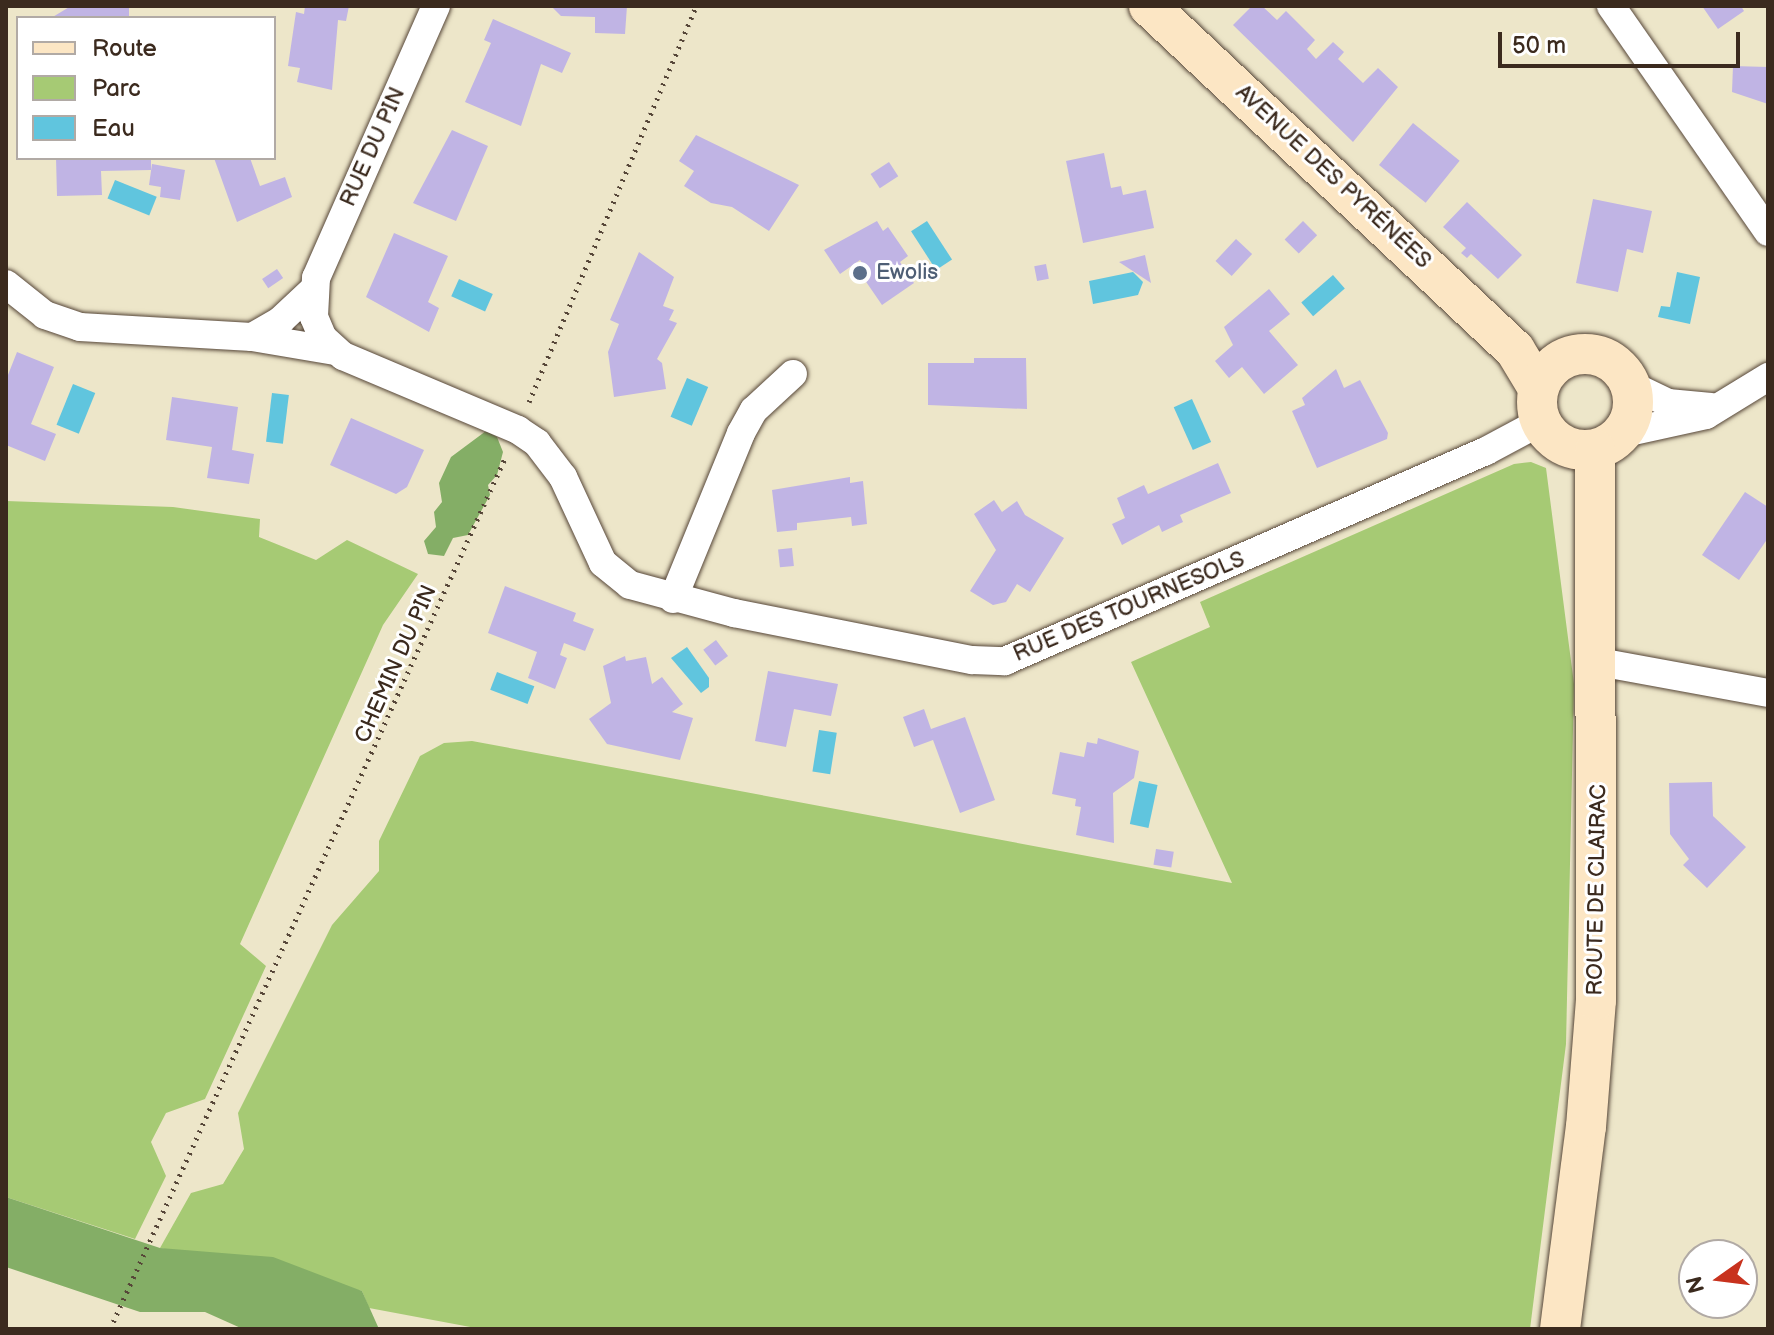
<!DOCTYPE html>
<html>
<head>
<meta charset="utf-8">
<style>
	body { margin:0 }
	#map { position:relative; width:1774px; height:1335px; overflow:hidden; background:#ede6c9; font-family:"Balsamiq Sans",sans-serif }
	div>[style] { position:absolute }
	[style*='--x'] { left:calc(var(--x)*1px); top:calc(var(--y)*1px); width:calc(var(--w)*1px); rotate:calc(var(--a)*1deg) }
	.green>* { inset:0; background:#a6ca74 }
	.forest>* { inset:0; background:#84ae66 }
	.water>* { inset:0; background:#60c5de; transform-origin:0 0 }
	.building>* { inset:0; background:#c0b4e4; transform-origin:0 0 }
	.path>* { height:5px; margin-top:-2.5px; transform-origin:0; background:repeating-linear-gradient(90deg,#564638 0 2px,transparent 0 8px) }
	.roads { filter:drop-shadow(0 0 2px #564638) drop-shadow(0 0 2px #564638) }
	.street>* { height:28px; margin:-14px; padding:0 14px; transform-origin:14px; border-radius:14px; background:#fff }
	.secondary>* { height:40px; margin:-20px; padding:0 20px; transform-origin:20px; border-radius:20px; background:#fce6c4 }
	.secondary>.ring { margin:-20px; padding:0; box-sizing:content-box; background:none; border:40px solid #fce6c4; border-radius:50% }
	.dots>* { width:22px; height:22px; translate:-50% -50%; box-sizing:border-box; border:4px solid #fff; border-radius:50% }
	span { translate:-50% -50%; white-space:nowrap; text-align:center; line-height:1.15; -webkit-text-stroke:6px #fff; paint-order:stroke }
	.street-label { font-size:22px; color:#3b2a1e }
	.service-label { font-size:22px; color:#4e5e75 }
	.left { translate:0 -50%; text-align:left }
	.frame { position:absolute; inset:0; border:8px solid #3b2a1e; pointer-events:none }
	.legend { position:absolute; left:16px; top:16px; width:260px; height:144px; box-sizing:border-box; background:#fff; border:2px solid #b1aaa5; margin:0; padding:10px 14px; list-style:none; font-size:24px; color:#3b2a1e }
	.legend li { display:flex; align-items:center; gap:16px; height:40px }
	.legend b { width:40px; border:2px solid #b1aaa5 }
	.north { position:absolute; left:1678px; top:1239px; width:80px; height:80px; box-sizing:border-box; background:#fff; border:2px solid #b1aaa5; border-radius:50%; rotate:256deg; font-size:22px; font-weight:700; line-height:32px; text-align:center; color:#3b2a1e }
	.north::after { content:''; display:block; margin:auto; width:28px; height:36px; background:#c8321e; clip-path:polygon(50% 0,100% 100%,50% 72%,0 100%) }
	.scale { position:absolute; left:1498px; top:32px; width:242px; height:36px; box-sizing:border-box; border:4px solid #3b2a1e; border-top:0; padding-left:10px; font-size:24px; line-height:28px; white-space:nowrap; color:#3b2a1e; -webkit-text-stroke:6px #fff; paint-order:stroke }
</style>
</head>
<body>
<div id="map">
	<div class="green">
		<i style="clip-path:polygon(1531px 462px,1546px 468px,1574px 684px,1566px 1044px,1530px 1329px,481px 1329px,369px 1308px,362px 1291px,160px 1248px,191px 1193px,223px 1184px,244px 1149px,238px 1113px,332px 925px,379px 871px,379px 841px,420px 756px,444px 743px,472px 741px,1232px 883px,1131px 662px,1210px 627px,1200px 602px,1514px 464px)"></i>
		<i style="clip-path:polygon(6px 501px,173px 507px,260px 519px,259px 537px,316px 560px,347px 540px,418px 574px,383px 625px,240px 944px,266px 966px,205px 1099px,166px 1113px,151px 1142px,166px 1176px,135px 1239px,6px 1197px)"></i>
	</div>
	<div class="forest">
		<i style="clip-path:polygon(486px 431px,497px 437px,503px 452px,497px 475px,488px 485px,490px 495px,468px 535px,453px 538px,444px 556px,428px 554px,424px 541px,436px 527px,434px 512px,442px 502px,439px 483px,451px 457px)"></i>
		<i style="clip-path:polygon(6px 1197px,160px 1248px,273px 1257px,362px 1291px,379px 1329px,243px 1329px,205px 1312px,140px 1312px,6px 1267px)"></i>
	</div>
	<div class="water">
		<i style="left:115px;top:180px;width:45px;height:20px;rotate:22deg"></i>
		<i style="left:927px;top:221px;width:46px;height:19px;rotate:57deg"></i>
		<i style="clip-path:polygon(1133px 272px,1143px 282px,1138px 295px,1093px 304px,1089px 281px)"></i>
		<i style="clip-path:polygon(1677px 272px,1700px 277px,1690px 324px,1658px 317px,1661px 306px,1670px 307px)"></i>
		<i style="left:1333px;top:275px;width:18px;height:42px;rotate:49deg"></i>
		<i style="left:459px;top:279px;width:37px;height:19px;rotate:24deg"></i>
		<i style="left:687px;top:378px;width:23px;height:42px;rotate:23deg"></i>
		<i style="left:73px;top:384px;width:24px;height:44px;rotate:22deg"></i>
		<i style="left:272px;top:393px;width:17px;height:49px;rotate:7deg"></i>
		<i style="left:1192px;top:399px;width:47px;height:20px;rotate:66deg"></i>
		<i style="clip-path:polygon(687px 647px,709px 678px,709px 687px,701px 693px,671px 658px)"></i>
		<i style="left:497px;top:672px;width:40px;height:19px;rotate:21deg"></i>
		<i style="left:819px;top:730px;width:18px;height:42px;rotate:9deg"></i>
		<i style="left:1139px;top:781px;width:19px;height:44px;rotate:12deg"></i>
	</div>
	<div class="building">
		<i style="clip-path:polygon(71px 6px,129px 6px,129px 18px,51px 18px)"></i>
		<i style="clip-path:polygon(305px 6px,349px 6px,346px 21px,338px 20px,332px 90px,297px 82px,300px 68px,288px 66px,296px 12px,304px 14px)"></i>
		<i style="clip-path:polygon(551px 6px,627px 6px,625px 34px,595px 33px,595px 17px,561px 16px)"></i>
		<i style="clip-path:polygon(1252px 6px,1262px 6px,1277px 20px,1286px 11px,1315px 40px,1307px 49px,1316px 59px,1333px 42px,1344px 52px,1338px 59px,1363px 83px,1378px 68px,1398px 87px,1353px 142px,1233px 25px)"></i>
		<i style="clip-path:polygon(1702px 6px,1741px 6px,1744px 11px,1718px 29px)"></i>
		<i style="clip-path:polygon(493px 19px,571px 53px,562px 73px,541px 64px,521px 126px,465px 102px,491px 43px,484px 40px)"></i>
		<i style="clip-path:polygon(1733px 66px,1768px 67px,1768px 104px,1732px 92px)"></i>
		<i style="left:1413px;top:123px;width:60px;height:54px;rotate:39deg"></i>
		<i style="clip-path:polygon(452px 130px,488px 146px,456px 221px,413px 203px)"></i>
		<i style="clip-path:polygon(696px 135px,799px 185px,769px 231px,732px 207px,711px 203px,684px 186px,694px 171px,679px 161px)"></i>
		<i style="clip-path:polygon(1104px 153px,1111px 188px,1121px 186px,1123px 195px,1146px 190px,1154px 228px,1083px 243px,1066px 161px)"></i>
		<i style="clip-path:polygon(56px 158px,151px 158px,151px 170px,101px 171px,102px 195px,57px 196px)"></i>
		<i style="clip-path:polygon(214px 158px,250px 158px,260px 186px,285px 177px,292px 197px,237px 222px)"></i>
		<i style="left:889px;top:162px;width:17px;height:22px;rotate:57deg"></i>
		<i style="clip-path:polygon(152px 164px,185px 170px,180px 200px,160px 197px,161px 187px,149px 185px)"></i>
		<i style="clip-path:polygon(1593px 199px,1652px 211px,1643px 253px,1627px 249px,1618px 292px,1576px 283px)"></i>
		<i style="clip-path:polygon(1467px 202px,1522px 255px,1498px 279px,1471px 254px,1467px 258px,1461px 253px,1466px 248px,1443px 227px)"></i>
		<i style="clip-path:polygon(877px 221px,883px 231px,888px 227px,908px 256px,900px 262px,914px 283px,882px 305px,860px 273px,866px 269px,860px 260px,840px 274px,824px 250px)"></i>
		<i style="left:1303px;top:221px;width:20px;height:26px;rotate:45deg"></i>
		<i style="clip-path:polygon(394px 233px,448px 256px,428px 302px,439px 308px,429px 332px,366px 297px)"></i>
		<i style="left:1236px;top:239px;width:22px;height:30px;rotate:43deg"></i>
		<i style="clip-path:polygon(639px 252px,674px 277px,663px 306px,674px 310px,669px 320px,677px 323px,657px 359px,662px 363px,666px 389px,614px 397px,608px 352px,619px 324px,610px 320px)"></i>
		<i style="clip-path:polygon(1145px 255px,1151px 283px,1119px 262px)"></i>
		<i style="left:1046px;top:264px;width:15px;height:12px;rotate:79deg"></i>
		<i style="left:277px;top:269px;width:11px;height:18px;rotate:56deg"></i>
		<i style="clip-path:polygon(1269px 289px,1290px 314px,1269px 331px,1298px 365px,1264px 394px,1242px 367px,1229px 378px,1215px 361px,1233px 345px,1224px 327px)"></i>
		<i style="clip-path:polygon(17px 352px,54px 367px,31px 424px,56px 434px,45px 461px,6px 445px,6px 380px)"></i>
		<i style="clip-path:polygon(974px 358px,1026px 358px,1027px 409px,928px 405px,928px 363px,974px 363px)"></i>
		<i style="clip-path:polygon(1336px 369px,1344px 388px,1360px 380px,1388px 433px,1387px 439px,1317px 468px,1292px 411px,1305px 405px,1302px 398px)"></i>
		<i style="clip-path:polygon(172px 397px,238px 407px,232px 450px,254px 454px,249px 484px,207px 478px,212px 447px,166px 440px)"></i>
		<i style="clip-path:polygon(351px 418px,424px 450px,407px 487px,396px 494px,330px 465px)"></i>
		<i style="clip-path:polygon(1218px 463px,1231px 493px,1180px 515px,1183px 522px,1162px 532px,1159px 525px,1122px 545px,1112px 524px,1125px 518px,1117px 498px,1144px 485px,1148px 494px)"></i>
		<i style="clip-path:polygon(850px 477px,850px 483px,863px 481px,867px 524px,852px 526px,851px 517px,797px 523px,797px 530px,777px 532px,772px 490px)"></i>
		<i style="clip-path:polygon(1745px 492px,1768px 507px,1768px 538px,1739px 580px,1702px 555px)"></i>
		<i style="clip-path:polygon(994px 500px,1002px 512px,1017px 501px,1025px 515px,1064px 538px,1030px 592px,1017px 584px,1006px 602px,993px 605px,970px 591px,996px 550px,974px 514px)"></i>
		<i style="left:792px;top:548px;width:18px;height:14px;rotate:84deg"></i>
		<i style="clip-path:polygon(505px 586px,576px 613px,573px 621px,594px 629px,585px 651px,564px 643px,560px 655px,567px 658px,555px 689px,528px 678px,537px 652px,488px 633px)"></i>
		<i style="left:716px;top:640px;width:20px;height:16px;rotate:53deg"></i>
		<i style="clip-path:polygon(625px 656px,626px 661px,646px 657px,652px 684px,662px 677px,683px 704px,672px 712px,693px 718px,680px 760px,607px 744px,589px 719px,611px 703px,603px 666px)"></i>
		<i style="clip-path:polygon(768px 671px,838px 684px,831px 716px,794px 709px,786px 747px,755px 741px)"></i>
		<i style="clip-path:polygon(924px 709px,931px 729px,965px 717px,995px 800px,960px 813px,933px 740px,914px 747px,903px 717px)"></i>
		<i style="clip-path:polygon(1098px 738px,1139px 751px,1134px 778px,1113px 793px,1114px 843px,1076px 835px,1081px 807px,1075px 806px,1076px 799px,1052px 794px,1060px 752px,1084px 757px,1087px 742px,1097px 744px)"></i>
		<i style="clip-path:polygon(1712px 782px,1713px 816px,1746px 847px,1707px 888px,1683px 865px,1689px 859px,1670px 834px,1669px 783px)"></i>
		<i style="left:1156px;top:849px;width:18px;height:16px;rotate:9deg"></i>
	</div>
	<div class="path">
		<i style="--x:529;--y:402;--w:430;--a:-67.1"></i>
		<i style="--x:110;--y:1329;--w:959;--a:-65.6"></i>
	</div>
	<div class="roads">
		<div class="street">
			<i style="--x:436;--y:6;--w:297;--a:113.8"></i>
			<i style="--x:316;--y:278;--w:39;--a:93"></i>
			<i style="--x:314;--y:317;--w:23;--a:67"></i>
			<i style="--x:323;--y:338;--w:27;--a:42"></i>
			<i style="--x:343;--y:356;--w:190;--a:22.9"></i>
			<i style="--x:518;--y:430;--w:23;--a:34"></i>
			<i style="--x:537;--y:443;--w:43;--a:52.6"></i>
			<i style="--x:563;--y:477;--w:95;--a:65.1"></i>
			<i style="--x:603;--y:563;--w:35;--a:39"></i>
			<i style="--x:630;--y:585;--w:108;--a:15.1"></i>
			<i style="--x:734;--y:613;--w:243;--a:11.2"></i>
			<i style="--x:972;--y:660;--w:33;--a:2"></i>
			<i style="--x:1005;--y:661;--w:525;--a:-23.59"></i>
			<i style="--x:1486;--y:451;--w:61;--a:-28.2"></i>
			<i style="--x:1611;--y:6;--w:275;--a:55.2"></i>
			<i style="--x:6;--y:284;--w:50;--a:38.5"></i>
			<i style="--x:45;--y:315;--w:37;--a:19"></i>
			<i style="--x:80;--y:327;--w:172;--a:3.3"></i>
			<i style="--x:252;--y:337;--w:84;--a:9.6"></i>
			<i style="--x:252;--y:337;--w:34;--a:-30"></i>
			<i style="--x:281;--y:320;--w:44;--a:-43.2"></i>
			<i style="--x:1631;--y:385;--w:41;--a:25.9"></i>
			<i style="--x:1668;--y:403;--w:43;--a:5.3"></i>
			<i style="--x:1624;--y:433;--w:84;--a:-12.4"></i>
			<i style="--x:1706;--y:415;--w:73;--a:-31.5"></i>
			<i style="--x:673;--y:599;--w:179;--a:-67.7"></i>
			<i style="--x:741;--y:433;--w:26;--a:-61"></i>
			<i style="--x:754;--y:410;--w:53;--a:-42.7"></i>
			<i style="--x:1599;--y:662;--w:172;--a:10.4"></i>
		</div>
		<div class="secondary">
			<i style="--x:1149;--y:6;--w:502;--a:43.23"></i>
			<i style="--x:1515;--y:350;--w:44;--a:58.8"></i>
			<i class="ring" style="left:1537px;top:354px;width:56px;height:56px"></i>
			<i style="--x:1560;--y:1329;--w:204;--a:-82.7"></i>
			<i style="--x:1586;--y:1127;--w:127;--a:-85.5"></i>
			<i style="--x:1596;--y:1000;--w:550;--a:-90.1"></i>
		</div>
	</div>
	<div class="dots">
		<i style="left:860px;top:273px;background:#5c6f8a"></i>
	</div>
	<div class="street-label">
		<span style="left:373px;top:147px;rotate:-66deg">RUE DU PIN</span>
		<span style="left:1333px;top:177px;rotate:43deg">AVENUE DES PYRÉNÉES</span>
		<span style="left:1129px;top:607px;rotate:-23deg">RUE DES TOURNESOLS</span>
		<span style="left:396px;top:664px;rotate:-66deg">CHEMIN DU PIN</span>
		<span style="left:1597px;top:890px;rotate:-89deg">ROUTE DE CLAIRAC</span>
	</div>
	<div class="service-label">
		<span class="left" style="left:876px;top:273px">Ewolis</span>
	</div>
	<div class="frame"></div>
	<ul class="legend">
	<li><b style="height:10px;background:#fce6c4"></b>Route</li>
	<li><b style="height:22px;background:#a6ca74"></b>Parc</li>
	<li><b style="height:22px;background:#60c5de"></b>Eau</li>
	</ul>
	<div class="north">N</div>
	<div class="scale">50 m</div>
</div>
</body>
</html>
